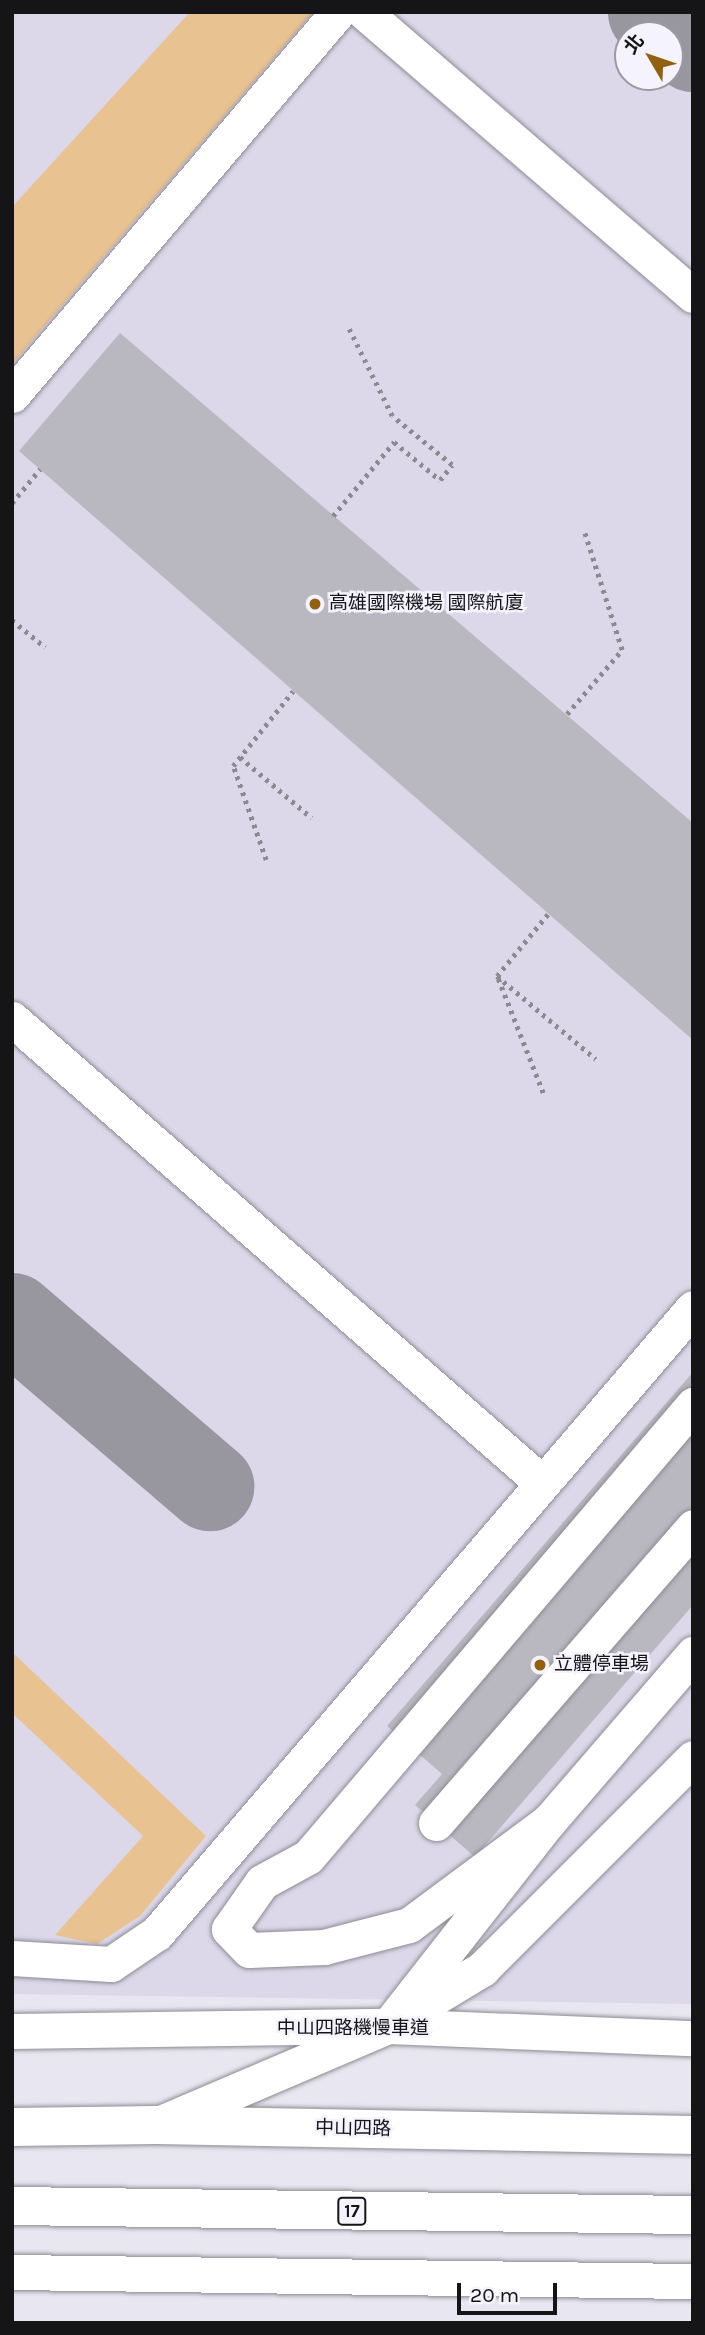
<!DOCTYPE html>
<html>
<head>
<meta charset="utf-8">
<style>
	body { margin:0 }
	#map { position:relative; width:705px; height:2335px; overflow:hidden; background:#e8e6f0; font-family:Karla,"Noto Sans TC",sans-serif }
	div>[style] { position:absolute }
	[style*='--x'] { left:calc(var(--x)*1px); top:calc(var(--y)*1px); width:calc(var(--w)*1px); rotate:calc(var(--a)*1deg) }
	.built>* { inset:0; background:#dcd8e9 }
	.green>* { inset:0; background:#e8c291 }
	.taxiway>* { height:89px; margin:-44.5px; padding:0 44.5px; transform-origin:44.5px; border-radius:44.5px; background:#98969e }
	.building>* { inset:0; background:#b9b7c0 }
	.path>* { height:4.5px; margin-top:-2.25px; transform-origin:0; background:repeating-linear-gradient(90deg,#8c8a91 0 3.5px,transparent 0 8.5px) }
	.roads { filter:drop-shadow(0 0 2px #8d8b94) drop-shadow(0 0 2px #8d8b94) }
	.minor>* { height:35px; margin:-17.5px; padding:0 17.5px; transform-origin:17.5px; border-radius:17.5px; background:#fff }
	.major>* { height:38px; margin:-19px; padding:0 19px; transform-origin:19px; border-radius:19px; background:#fff }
	.dots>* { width:19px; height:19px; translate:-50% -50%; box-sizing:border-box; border:4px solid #f5f3fd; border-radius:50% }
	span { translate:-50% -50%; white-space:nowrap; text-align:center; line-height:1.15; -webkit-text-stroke:5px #f5f3fd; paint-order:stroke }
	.shield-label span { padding:2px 5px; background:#f5f3fd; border:2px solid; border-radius:5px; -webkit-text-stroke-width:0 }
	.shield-label { font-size:18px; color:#151417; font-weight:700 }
	.poi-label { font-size:19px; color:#151417 }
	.left { translate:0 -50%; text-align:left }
	.street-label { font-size:19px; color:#151417 }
	.frame { position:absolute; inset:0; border:14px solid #151417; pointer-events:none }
	.north { position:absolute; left:614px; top:21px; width:70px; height:70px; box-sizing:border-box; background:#f5f3fd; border:2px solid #9b9aa1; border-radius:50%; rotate:309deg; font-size:19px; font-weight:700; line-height:28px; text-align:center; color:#151417 }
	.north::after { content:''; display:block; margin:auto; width:24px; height:32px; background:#926110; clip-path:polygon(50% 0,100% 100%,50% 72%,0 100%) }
	.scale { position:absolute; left:457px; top:2283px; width:100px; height:32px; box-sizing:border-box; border:4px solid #151417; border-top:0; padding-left:9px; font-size:21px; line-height:24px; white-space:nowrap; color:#151417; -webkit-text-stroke:5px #f5f3fd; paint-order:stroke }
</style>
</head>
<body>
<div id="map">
	<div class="built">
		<i style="clip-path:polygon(evenodd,12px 12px,693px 12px,693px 2004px,12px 1994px,12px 12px,628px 35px,670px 35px,670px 77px,628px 77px,628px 35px)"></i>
	</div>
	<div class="green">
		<i style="clip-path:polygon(190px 12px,313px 12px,12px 364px,12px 207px)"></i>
		<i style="clip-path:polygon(12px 1652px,206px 1836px,140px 1916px,97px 1944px,55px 1935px,143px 1836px,12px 1713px)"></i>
	</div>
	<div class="taxiway">
		<i style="--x:652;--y:12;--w:54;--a:40.5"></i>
		<i style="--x:12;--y:1317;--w:260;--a:40.6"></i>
	</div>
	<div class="building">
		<i style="clip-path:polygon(120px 333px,693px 823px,693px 1040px,19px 451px)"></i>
		<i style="clip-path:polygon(693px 1372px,693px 1605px,475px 1857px,415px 1805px,442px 1774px,387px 1726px)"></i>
	</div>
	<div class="path">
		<i style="--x:12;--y:503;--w:44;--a:-50.5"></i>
		<i style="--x:333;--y:516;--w:96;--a:-50.5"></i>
		<i style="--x:394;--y:442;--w:60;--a:39.6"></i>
		<i style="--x:440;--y:480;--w:19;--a:-51"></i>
		<i style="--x:452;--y:465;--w:77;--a:-140.8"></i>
		<i style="--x:392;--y:416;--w:99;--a:-116.3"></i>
		<i style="--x:12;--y:620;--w:43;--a:39.3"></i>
		<i style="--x:567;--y:714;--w:84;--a:-49.3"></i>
		<i style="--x:622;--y:650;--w:125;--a:-107.7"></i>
		<i style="--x:240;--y:757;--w:94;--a:40.3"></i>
		<i style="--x:266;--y:860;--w:100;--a:-109.3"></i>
		<i style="--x:233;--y:766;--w:96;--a:-51.3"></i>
		<i style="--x:497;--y:976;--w:129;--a:40"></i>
		<i style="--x:543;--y:1093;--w:126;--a:-111.5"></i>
		<i style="--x:497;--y:976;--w:80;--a:-50.6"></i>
	</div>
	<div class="roads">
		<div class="minor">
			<i style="--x:364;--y:12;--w:434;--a:40.7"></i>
			<i style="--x:12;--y:395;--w:503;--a:-49.6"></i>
			<i style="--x:12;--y:1019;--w:702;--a:41.19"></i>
			<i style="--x:549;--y:1821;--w:174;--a:143.4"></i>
			<i style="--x:409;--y:1925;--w:88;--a:165.5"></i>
			<i style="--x:324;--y:1947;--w:75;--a:177.7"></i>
			<i style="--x:249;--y:1950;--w:29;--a:-134"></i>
			<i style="--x:229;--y:1929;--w:57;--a:-54.9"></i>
			<i style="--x:262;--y:1882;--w:52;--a:-28.5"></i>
			<i style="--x:308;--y:1857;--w:594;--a:-49.58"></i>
			<i style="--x:436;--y:1823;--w:392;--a:-49"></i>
			<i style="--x:12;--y:1958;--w:99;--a:3.5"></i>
			<i style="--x:111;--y:1964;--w:55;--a:-34"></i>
			<i style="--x:157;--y:1933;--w:823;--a:-49.38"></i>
			<i style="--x:408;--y:2014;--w:87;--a:-31.3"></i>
			<i style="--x:482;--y:1969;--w:298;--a:-45"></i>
			<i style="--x:12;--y:2031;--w:376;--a:-0.8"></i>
			<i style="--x:388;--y:2026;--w:305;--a:2.3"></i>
			<i style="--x:156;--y:2125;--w:252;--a:-23.1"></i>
			<i style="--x:388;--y:2026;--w:261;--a:-51.9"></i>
			<i style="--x:549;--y:1821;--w:221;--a:-49.2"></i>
			<i style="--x:12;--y:2272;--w:681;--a:0.76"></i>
		</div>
		<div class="major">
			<i style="--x:12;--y:2127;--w:144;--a:-0.8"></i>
			<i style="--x:156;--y:2125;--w:537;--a:1.07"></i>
			<i style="--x:12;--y:2206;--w:681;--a:0.76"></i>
		</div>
	</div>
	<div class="dots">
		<i style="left:315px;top:604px;background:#926110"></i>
		<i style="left:540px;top:1665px;background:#926110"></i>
	</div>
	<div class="shield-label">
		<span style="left:352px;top:2211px">17</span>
	</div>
	<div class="poi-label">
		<span class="left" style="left:329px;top:604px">高雄國際機場 國際航廈</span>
		<span class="left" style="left:554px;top:1665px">立體停車場</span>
	</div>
	<div class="street-label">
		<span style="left:353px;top:2029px">中山四路機慢車道</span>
		<span style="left:353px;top:2129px;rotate:1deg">中山四路</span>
	</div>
	<div class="frame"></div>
	<div class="north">北</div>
	<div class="scale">20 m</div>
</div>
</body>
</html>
